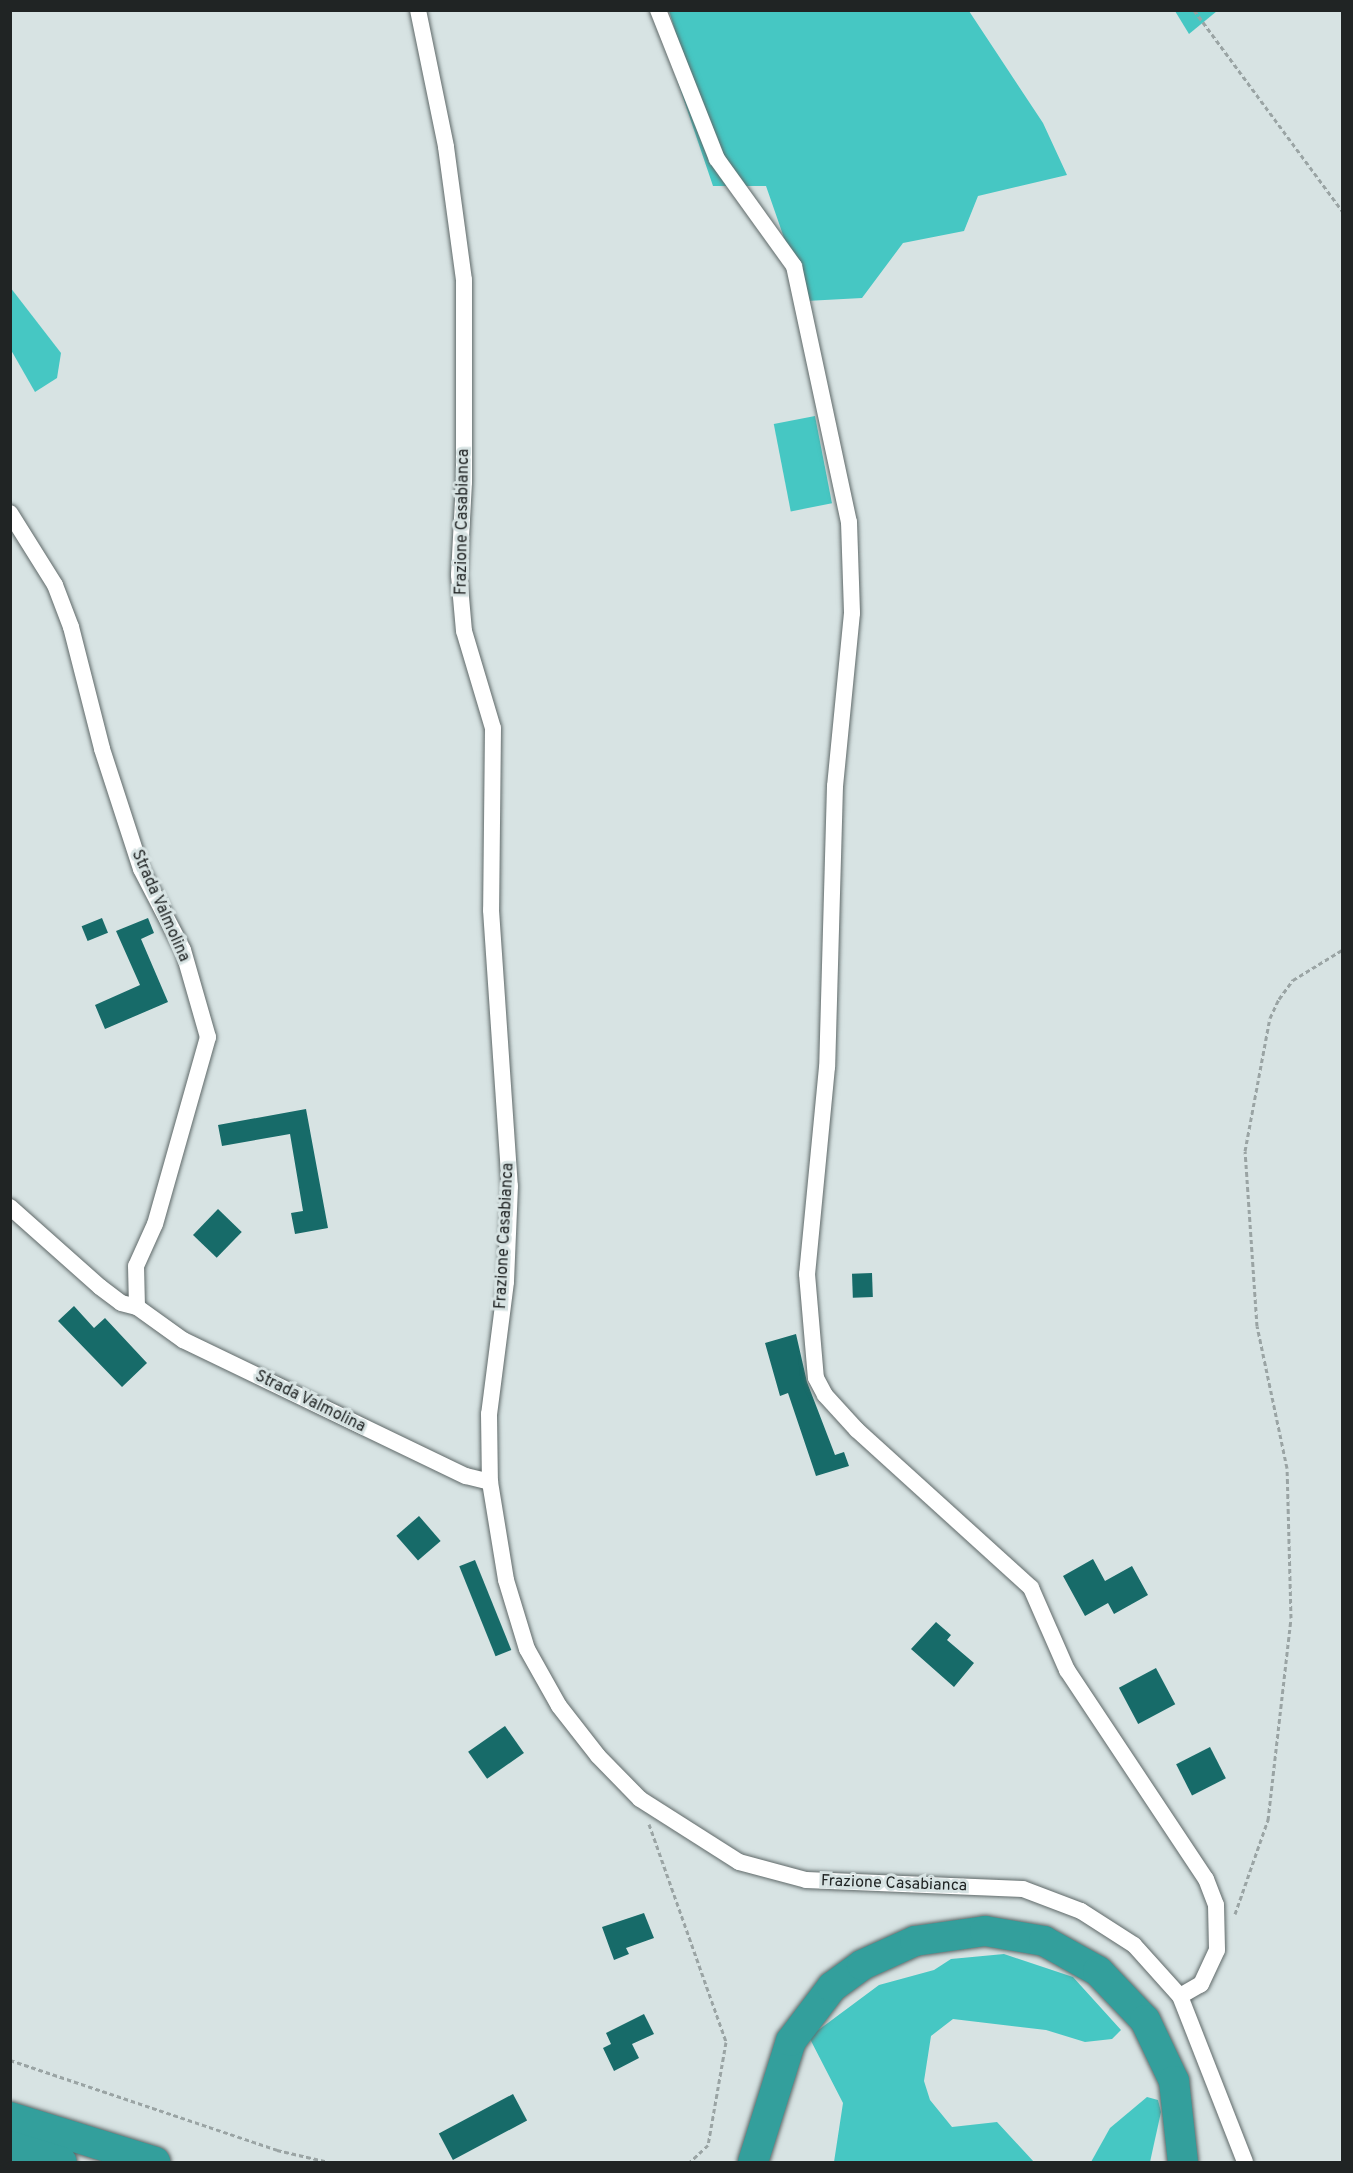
<!DOCTYPE html>
<html>
<head>
<meta charset="utf-8">
<style>
	body { margin:0 }
	#map { position:relative; width:1353px; height:2173px; overflow:hidden; background:#d7e3e3; font-family:Overpass,sans-serif }
	div>[style] { position:absolute }
	[style*='--x'] { left:calc(var(--x)*1px); top:calc(var(--y)*1px); width:calc(var(--w)*1px); rotate:calc(var(--a)*1deg) }
	.green>* { inset:0; background:#46c7c3; transform-origin:0 0 }
	.building>* { inset:0; background:#176b69; transform-origin:0 0 }
	.path>* { height:3px; margin-top:-1.5px; transform-origin:0; background:repeating-linear-gradient(90deg,#9aa4a4 0 4.5px,transparent 0 7.5px) }
	.roads { filter:drop-shadow(0 0 2px #5f6969) drop-shadow(0 0 2px #5f6969) }
	.minor>* { height:16px; margin:-8px; padding:0 8px; transform-origin:8px; border-radius:8px; background:#fff }
	.motorway>* { height:30px; margin:-15px; padding:0 15px; transform-origin:15px; border-radius:15px; background:#339f9c }
	span { translate:-50% -50%; white-space:nowrap; text-align:center; line-height:1.15; -webkit-text-stroke:6px #d7e3e3; paint-order:stroke }
	.street-label { font-size:16px; color:#202424 }
	.frame { position:absolute; inset:0; border:12px solid #202424; pointer-events:none }
</style>
</head>
<body>
<div id="map">
	<div class="green">
		<i style="clip-path:polygon(669px 11px,969px 11px,1043px 123px,1067px 175px,978px 196px,964px 231px,903px 243px,862px 298px,806px 301px,766px 186px,713px 186px,673px 68px,675px 30px)"></i>
		<i style="clip-path:polygon(1175px 11px,1217px 11px,1189px 34px)"></i>
		<i style="clip-path:polygon(10px 287px,61px 353px,57px 378px,35px 392px,11px 350px)"></i>
		<i style="left:815px;top:416px;width:89px;height:42px;rotate:79deg"></i>
		<i style="clip-path:polygon(1004px 1954px,1073px 1977px,1121px 2030px,1112px 2039px,1085px 2042px,1046px 2030px,953px 2019px,931px 2036px,924px 2081px,930px 2100px,952px 2127px,997px 2122px,1034px 2162px,834px 2162px,843px 2103px,809px 2037px,879px 1985px,934px 1970px,951px 1959px)"></i>
		<i style="clip-path:polygon(1147px 2097px,1158px 2100px,1161px 2112px,1150px 2162px,1091px 2162px,1110px 2128px)"></i>
	</div>
	<div class="building">
		<i style="left:102px;top:918px;width:16px;height:22px;rotate:68deg"></i>
		<i style="clip-path:polygon(148px 918px,154px 933px,141px 939px,168px 1002px,105px 1029px,95px 1005px,140px 985px,116px 931px)"></i>
		<i style="clip-path:polygon(306px 1109px,328px 1228px,295px 1234px,291px 1213px,303px 1211px,290px 1134px,222px 1146px,218px 1125px)"></i>
		<i style="left:218px;top:1209px;width:33px;height:36px;rotate:44deg"></i>
		<i style="left:872px;top:1273px;width:24px;height:20px;rotate:88deg"></i>
		<i style="clip-path:polygon(74px 1306px,94px 1328px,105px 1318px,147px 1363px,122px 1387px,58px 1321px)"></i>
		<i style="clip-path:polygon(796px 1334px,807px 1382px,835px 1455px,844px 1452px,849px 1466px,816px 1476px,788px 1393px,780px 1396px,765px 1343px)"></i>
		<i style="left:419px;top:1516px;width:33px;height:30px;rotate:49deg"></i>
		<i style="clip-path:polygon(1093px 1559px,1105px 1581px,1132px 1566px,1148px 1595px,1114px 1614px,1108px 1603px,1085px 1616px,1063px 1576px)"></i>
		<i style="left:475px;top:1560px;width:97px;height:17px;rotate:68deg"></i>
		<i style="clip-path:polygon(936px 1622px,951px 1635px,947px 1640px,974px 1663px,954px 1687px,911px 1649px)"></i>
		<i style="left:1156px;top:1668px;width:41px;height:42px;rotate:62deg"></i>
		<i style="left:505px;top:1726px;width:33px;height:45px;rotate:55deg"></i>
		<i style="left:1210px;top:1747px;width:35px;height:38px;rotate:63deg"></i>
		<i style="clip-path:polygon(644px 1913px,654px 1938px,626px 1948px,629px 1954px,614px 1960px,602px 1927px)"></i>
		<i style="clip-path:polygon(644px 2014px,654px 2034px,632px 2044px,639px 2058px,614px 2071px,603px 2048px,611px 2044px,606px 2033px)"></i>
		<i style="left:513px;top:2094px;width:30px;height:84px;rotate:62deg"></i>
	</div>
	<div class="path">
		<i style="--x:1194;--y:10;--w:250;--a:53.6"></i>
		<i style="--x:649;--y:1824;--w:231;--a:70.5"></i>
		<i style="--x:726;--y:2042;--w:105;--a:99.9"></i>
		<i style="--x:708;--y:2145;--w:25;--a:137"></i>
		<i style="--x:1235;--y:1914;--w:100;--a:-70.7"></i>
		<i style="--x:1268;--y:1820;--w:203;--a:-83.5"></i>
		<i style="--x:1291;--y:1618;--w:150;--a:-91.5"></i>
		<i style="--x:1287;--y:1468;--w:145;--a:-101.9"></i>
		<i style="--x:1257;--y:1326;--w:175;--a:-93.9"></i>
		<i style="--x:1245;--y:1151;--w:135;--a:-79.4"></i>
		<i style="--x:1270;--y:1018;--w:21;--a:-65"></i>
		<i style="--x:1279;--y:999;--w:24;--a:-54"></i>
		<i style="--x:1293;--y:980;--w:57;--a:-31.5"></i>
		<i style="--x:10;--y:2060;--w:282;--a:18.6"></i>
		<i style="--x:277;--y:2150;--w:53;--a:13"></i>
	</div>
	<div class="roads">
		<div class="minor">
			<i style="--x:418;--y:10;--w:140;--a:78.4"></i>
			<i style="--x:446;--y:147;--w:134;--a:82.3"></i>
			<i style="--x:464;--y:280;--w:202;--a:90"></i>
			<i style="--x:464;--y:482;--w:93;--a:93.1"></i>
			<i style="--x:459;--y:575;--w:56;--a:84.9"></i>
			<i style="--x:464;--y:631;--w:101;--a:73.4"></i>
			<i style="--x:493;--y:728;--w:182;--a:90.6"></i>
			<i style="--x:491;--y:910;--w:277;--a:86.1"></i>
			<i style="--x:510;--y:1186;--w:96;--a:92.4"></i>
			<i style="--x:506;--y:1282;--w:133;--a:97.3"></i>
			<i style="--x:489;--y:1414;--w:68;--a:89.2"></i>
			<i style="--x:490;--y:1482;--w:99;--a:80.7"></i>
			<i style="--x:506;--y:1580;--w:72;--a:73.1"></i>
			<i style="--x:527;--y:1649;--w:65;--a:60.7"></i>
			<i style="--x:559;--y:1706;--w:63;--a:52"></i>
			<i style="--x:598;--y:1756;--w:60;--a:45.7"></i>
			<i style="--x:640;--y:1799;--w:117;--a:32.5"></i>
			<i style="--x:739;--y:1862;--w:69;--a:15"></i>
			<i style="--x:806;--y:1880;--w:217;--a:2.4"></i>
			<i style="--x:1023;--y:1889;--w:62;--a:20.8"></i>
			<i style="--x:1081;--y:1911;--w:63;--a:32.7"></i>
			<i style="--x:1134;--y:1945;--w:69;--a:48"></i>
			<i style="--x:1180;--y:1996;--w:178;--a:68.6"></i>
			<i style="--x:658;--y:10;--w:160;--a:68.4"></i>
			<i style="--x:717;--y:159;--w:132;--a:54.3"></i>
			<i style="--x:794;--y:266;--w:262;--a:77.9"></i>
			<i style="--x:849;--y:522;--w:91;--a:88.1"></i>
			<i style="--x:852;--y:613;--w:174;--a:95.6"></i>
			<i style="--x:835;--y:786;--w:281;--a:91.6"></i>
			<i style="--x:827;--y:1067;--w:208;--a:95.5"></i>
			<i style="--x:807;--y:1274;--w:104;--a:85.1"></i>
			<i style="--x:816;--y:1378;--w:19;--a:62"></i>
			<i style="--x:825;--y:1395;--w:47;--a:47.6"></i>
			<i style="--x:857;--y:1430;--w:235;--a:42.2"></i>
			<i style="--x:1031;--y:1588;--w:90;--a:66.3"></i>
			<i style="--x:1067;--y:1670;--w:251;--a:56.4"></i>
			<i style="--x:1206;--y:1879;--w:28;--a:69"></i>
			<i style="--x:1216;--y:1905;--w:45;--a:88.7"></i>
			<i style="--x:1217;--y:1950;--w:38;--a:115"></i>
			<i style="--x:1201;--y:1984;--w:24;--a:150"></i>
			<i style="--x:10;--y:513;--w:85;--a:58"></i>
			<i style="--x:55;--y:585;--w:45;--a:69.1"></i>
			<i style="--x:71;--y:627;--w:126;--a:75.7"></i>
			<i style="--x:102;--y:749;--w:126;--a:72"></i>
			<i style="--x:141;--y:869;--w:91;--a:62.6"></i>
			<i style="--x:183;--y:950;--w:91;--a:74"></i>
			<i style="--x:208;--y:1037;--w:194;--a:105.8"></i>
			<i style="--x:155;--y:1224;--w:46;--a:114.3"></i>
			<i style="--x:136;--y:1266;--w:41;--a:88.6"></i>
			<i style="--x:137;--y:1307;--w:57;--a:35.7"></i>
			<i style="--x:183;--y:1340;--w:314;--a:25.7"></i>
			<i style="--x:466;--y:1476;--w:25;--a:14"></i>
			<i style="--x:10;--y:1207;--w:120;--a:41.6"></i>
			<i style="--x:100;--y:1287;--w:26;--a:37"></i>
			<i style="--x:121;--y:1303;--w:16;--a:14"></i>
		</div>
		<div class="motorway">
			<i style="--x:10;--y:2117;--w:152;--a:17.2"></i>
			<i style="--x:10;--y:2146;--w:54;--a:17.1"></i>
			<i style="--x:753;--y:2162;--w:127;--a:-72.6"></i>
			<i style="--x:791;--y:2041;--w:68;--a:-52.8"></i>
			<i style="--x:832;--y:1987;--w:37;--a:-36"></i>
			<i style="--x:862;--y:1965;--w:58;--a:-24.4"></i>
			<i style="--x:915;--y:1941;--w:71;--a:-8.1"></i>
			<i style="--x:985;--y:1931;--w:60;--a:9.6"></i>
			<i style="--x:1044;--y:1941;--w:62;--a:29.1"></i>
			<i style="--x:1098;--y:1971;--w:68;--a:46.2"></i>
			<i style="--x:1145;--y:2020;--w:68;--a:64.6"></i>
			<i style="--x:1174;--y:2081;--w:81;--a:83.7"></i>
		</div>
	</div>
	<div class="street-label">
		<span style="left:463px;top:522px;rotate:-89deg">Frazione Casabianca</span>
		<span style="left:160px;top:906px;rotate:66deg">Strada Valmolina</span>
		<span style="left:505px;top:1236px;rotate:-87deg">Frazione Casabianca</span>
		<span style="left:310px;top:1402px;rotate:26deg">Strada Valmolina</span>
		<span style="left:894px;top:1884px;rotate:2deg">Frazione Casabianca</span>
	</div>
	<div class="frame"></div>
</div>
</body>
</html>
